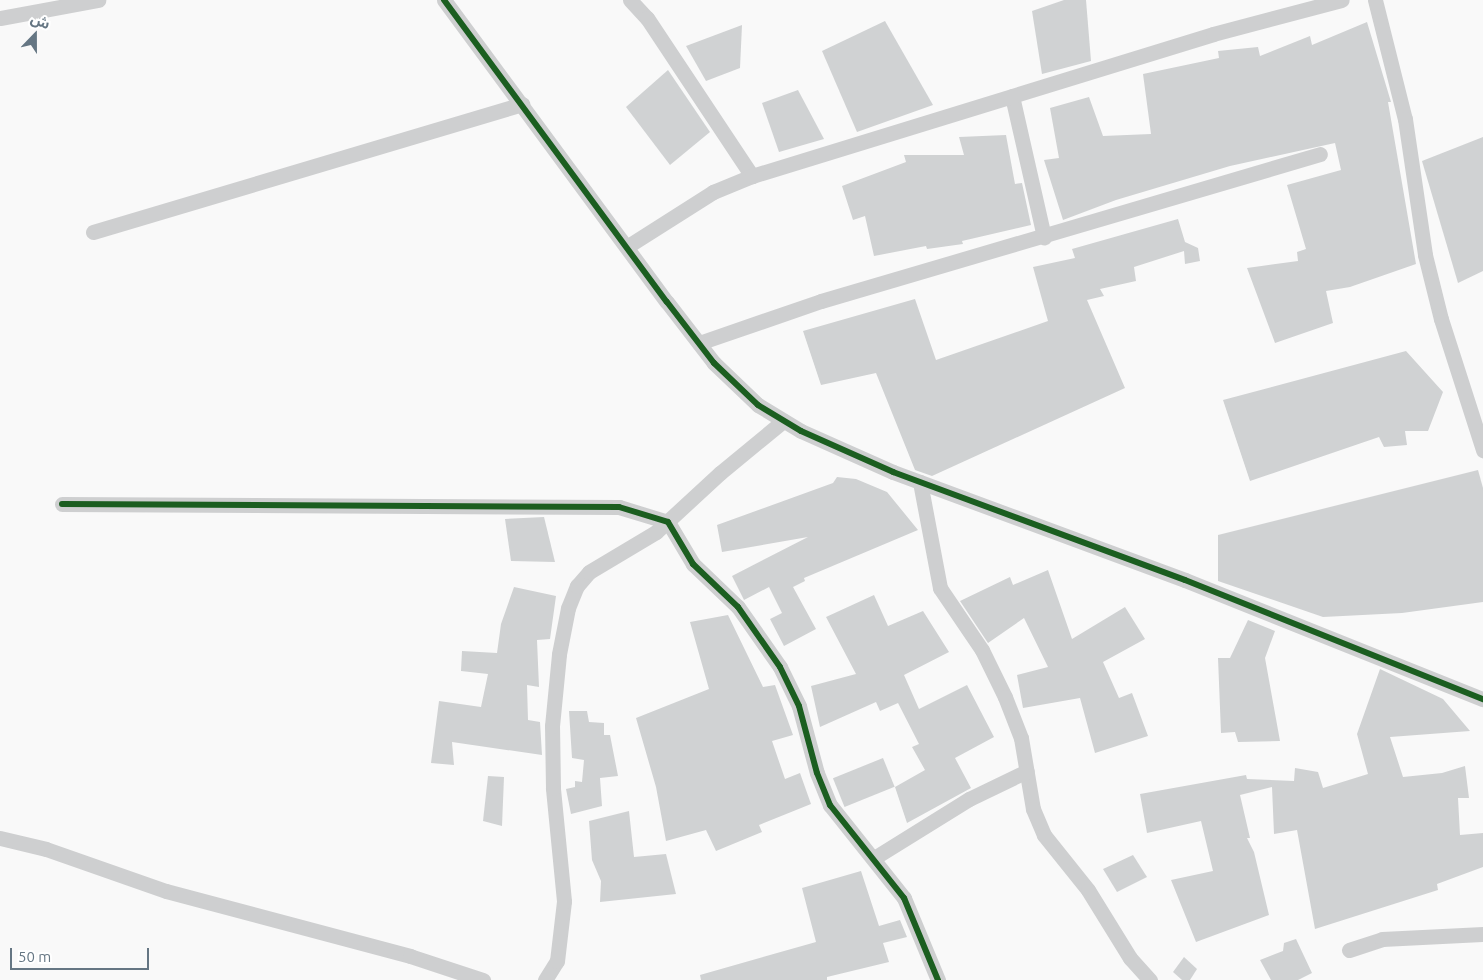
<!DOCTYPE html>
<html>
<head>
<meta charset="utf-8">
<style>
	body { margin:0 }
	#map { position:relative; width:1483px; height:980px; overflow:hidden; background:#f9f9f9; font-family:Ubuntu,"Noto Sans Arabic",sans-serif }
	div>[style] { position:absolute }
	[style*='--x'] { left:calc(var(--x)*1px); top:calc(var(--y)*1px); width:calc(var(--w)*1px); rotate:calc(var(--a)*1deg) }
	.building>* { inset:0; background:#d0d2d3; transform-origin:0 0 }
	.street>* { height:15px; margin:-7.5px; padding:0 7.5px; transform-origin:7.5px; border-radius:7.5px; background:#cecfd0 }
	.cycleway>* { height:6px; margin:-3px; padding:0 3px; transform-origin:3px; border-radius:3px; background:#1b5e20 }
	span { translate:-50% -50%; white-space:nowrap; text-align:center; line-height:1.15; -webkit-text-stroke:5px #fff; paint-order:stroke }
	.north { position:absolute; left:10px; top:10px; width:50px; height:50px; -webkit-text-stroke:4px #fff; paint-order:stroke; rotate:22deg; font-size:14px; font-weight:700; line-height:20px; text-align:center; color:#657683 }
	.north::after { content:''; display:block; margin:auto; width:18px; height:22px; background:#657683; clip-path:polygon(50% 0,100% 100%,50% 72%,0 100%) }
	.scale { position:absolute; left:10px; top:948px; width:139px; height:22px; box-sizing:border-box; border:2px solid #657683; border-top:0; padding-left:6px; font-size:15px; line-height:18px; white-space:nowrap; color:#657683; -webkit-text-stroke:4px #fff; paint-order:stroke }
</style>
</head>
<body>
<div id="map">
	<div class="building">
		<i style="clip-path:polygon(1064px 0,1086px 0,1091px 61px,1042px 74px,1032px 11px)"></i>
		<i style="clip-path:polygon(885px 21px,933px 105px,857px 132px,822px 51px)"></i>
		<i style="clip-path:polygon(1367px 22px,1391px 102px,1388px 102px,1416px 264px,1350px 287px,1326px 291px,1333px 323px,1275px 343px,1247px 268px,1298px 261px,1297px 252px,1306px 249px,1287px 185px,1341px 170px,1335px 143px,1230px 166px,1116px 200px,1063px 220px,1044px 160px,1059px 158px,1050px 108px,1089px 97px,1103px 136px,1151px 134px,1143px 74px,1219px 58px,1218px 51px,1258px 47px,1260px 56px,1310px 36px,1312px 45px)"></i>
		<i style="clip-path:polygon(742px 25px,740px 68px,706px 81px,686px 46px)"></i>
		<i style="clip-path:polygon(668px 70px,710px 132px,670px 165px,626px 107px)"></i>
		<i style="clip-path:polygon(798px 90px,824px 139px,779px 152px,762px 103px)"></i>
		<i style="clip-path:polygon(1006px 135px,1015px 184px,1022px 183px,1031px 225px,962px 241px,963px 244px,927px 249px,926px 246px,874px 256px,865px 216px,853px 220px,842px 186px,906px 162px,904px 155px,964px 155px,959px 137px)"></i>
		<i style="clip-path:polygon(1483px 137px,1483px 271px,1458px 283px,1422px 161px)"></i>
		<i style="clip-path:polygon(1178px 219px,1185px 242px,1198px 248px,1200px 261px,1185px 264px,1184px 251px,1134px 267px,1136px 281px,1100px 289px,1104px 296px,1087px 300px,1125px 388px,932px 476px,915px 470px,876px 373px,821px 385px,803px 331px,915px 299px,936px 360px,1048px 321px,1033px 267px,1075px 258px,1072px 249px)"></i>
		<i style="clip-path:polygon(1406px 351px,1443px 392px,1428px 431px,1405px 431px,1407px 445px,1384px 447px,1379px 437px,1250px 481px,1223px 400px)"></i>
		<i style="clip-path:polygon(1478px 470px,1483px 488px,1483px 602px,1402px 613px,1323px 617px,1218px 581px,1218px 535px)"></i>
		<i style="clip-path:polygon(837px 477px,856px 479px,887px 492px,918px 530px,804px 578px,805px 581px,793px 587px,816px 629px,784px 646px,770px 619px,782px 613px,769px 587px,744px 600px,732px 576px,808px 537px,722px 552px,717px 525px,833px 483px)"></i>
		<i style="clip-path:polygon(544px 517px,555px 562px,511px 561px,505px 519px)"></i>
		<i style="clip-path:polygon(1048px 570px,1072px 639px,1125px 607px,1145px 639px,1103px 662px,1119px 698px,1132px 693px,1148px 736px,1095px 753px,1080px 698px,1023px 708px,1017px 675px,1048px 667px,1024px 618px,988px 643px,960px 601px,1010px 577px,1013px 585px)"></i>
		<i style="clip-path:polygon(514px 587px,556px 596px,550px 639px,537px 640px,539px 687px,527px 685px,528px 720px,540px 722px,542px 755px,452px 742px,454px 765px,431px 763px,439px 701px,481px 707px,488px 674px,461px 671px,462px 651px,497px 653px,501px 624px)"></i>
		<i style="clip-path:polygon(874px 595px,888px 626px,923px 611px,949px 652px,904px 675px,919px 709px,967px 685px,994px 737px,955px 758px,971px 788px,907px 823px,895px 787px,925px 770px,912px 747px,919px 744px,898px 703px,880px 711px,876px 702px,820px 727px,811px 686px,856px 674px,826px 617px)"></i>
		<i style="clip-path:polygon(728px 615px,763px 687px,775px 685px,793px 735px,772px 741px,785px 779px,800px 773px,811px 804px,759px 825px,762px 832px,716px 851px,706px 830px,666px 841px,656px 787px,636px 718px,709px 689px,690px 622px)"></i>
		<i style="clip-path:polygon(1248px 620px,1275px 631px,1265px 658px,1280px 741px,1238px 742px,1235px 732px,1221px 733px,1218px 658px,1230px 658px)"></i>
		<i style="clip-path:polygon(1380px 669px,1443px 699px,1470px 731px,1390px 737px,1403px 777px,1442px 773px,1465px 766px,1469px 798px,1458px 798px,1460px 835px,1483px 833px,1483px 867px,1437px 884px,1438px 890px,1315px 929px,1297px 830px,1274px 834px,1272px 787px,1240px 795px,1250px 838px,1247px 838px,1254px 852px,1269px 915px,1196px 942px,1171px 880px,1213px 871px,1201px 821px,1147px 833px,1140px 794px,1246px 775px,1247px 779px,1294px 781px,1295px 768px,1318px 772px,1323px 788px,1368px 774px,1357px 734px)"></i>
		<i style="clip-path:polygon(569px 711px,587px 711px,589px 722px,604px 723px,604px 735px,610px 735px,618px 776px,600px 778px,602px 806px,571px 814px,566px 789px,575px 787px,575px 781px,582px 782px,584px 760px,572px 758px)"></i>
		<i style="left:883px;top:758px;width:31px;height:54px;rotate:68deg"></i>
		<i style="clip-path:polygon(488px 776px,504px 777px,502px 826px,483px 821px)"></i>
		<i style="clip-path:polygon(629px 811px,634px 857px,666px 854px,676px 894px,600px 902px,601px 881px,592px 860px,589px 821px)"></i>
		<i style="clip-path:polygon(1133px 855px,1147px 877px,1117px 892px,1103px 869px)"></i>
		<i style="clip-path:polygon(861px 871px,879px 926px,900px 920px,907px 937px,883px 943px,889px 962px,827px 977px,827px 980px,701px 980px,700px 975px,816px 942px,802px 888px)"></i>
		<i style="clip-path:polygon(1296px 939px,1312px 973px,1298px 980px,1271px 980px,1260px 960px,1283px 951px,1284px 943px)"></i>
		<i style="clip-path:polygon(1184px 957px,1197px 969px,1190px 980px,1182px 980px,1173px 972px)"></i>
	</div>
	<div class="street">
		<i style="--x:444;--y:0;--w:375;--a:53.6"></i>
		<i style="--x:667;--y:302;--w:77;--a:52.4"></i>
		<i style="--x:714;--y:363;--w:61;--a:43.7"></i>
		<i style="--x:758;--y:405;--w:50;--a:31.2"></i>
		<i style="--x:801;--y:431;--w:101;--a:24"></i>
		<i style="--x:893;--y:472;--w:311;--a:20.3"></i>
		<i style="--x:1185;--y:580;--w:321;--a:21.8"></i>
		<i style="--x:630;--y:0;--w:25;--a:47"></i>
		<i style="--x:647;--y:18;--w:190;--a:56.4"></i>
		<i style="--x:1375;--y:0;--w:123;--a:75.9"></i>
		<i style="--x:1405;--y:119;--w:137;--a:81.6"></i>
		<i style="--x:1425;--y:255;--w:66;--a:76"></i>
		<i style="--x:1441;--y:319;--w:138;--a:72.2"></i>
		<i style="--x:0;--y:18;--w:100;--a:-10.4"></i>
		<i style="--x:1012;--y:96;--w:145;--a:77.2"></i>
		<i style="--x:93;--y:232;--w:448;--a:-16.6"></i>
		<i style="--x:628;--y:246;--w:101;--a:-32.4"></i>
		<i style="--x:713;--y:192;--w:42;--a:-22.3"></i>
		<i style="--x:752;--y:176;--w:482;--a:-17.1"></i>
		<i style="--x:1213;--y:34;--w:133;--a:-14.8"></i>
		<i style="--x:699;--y:343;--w:129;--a:-19"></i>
		<i style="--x:821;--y:301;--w:520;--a:-16.41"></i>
		<i style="--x:920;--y:482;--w:108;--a:79.3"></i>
		<i style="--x:940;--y:588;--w:75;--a:55.9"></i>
		<i style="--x:982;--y:650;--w:52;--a:63.9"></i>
		<i style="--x:1005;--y:697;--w:44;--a:68.7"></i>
		<i style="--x:1021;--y:738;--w:72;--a:80.4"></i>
		<i style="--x:1033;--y:809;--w:28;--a:67"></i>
		<i style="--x:1044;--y:835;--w:70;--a:51.3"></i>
		<i style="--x:1088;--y:890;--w:80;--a:58.3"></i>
		<i style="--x:1130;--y:958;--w:30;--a:48"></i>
		<i style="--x:62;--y:504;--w:557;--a:0.31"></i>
		<i style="--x:619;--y:507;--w:51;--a:17"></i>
		<i style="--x:668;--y:522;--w:49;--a:59.2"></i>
		<i style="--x:693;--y:564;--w:62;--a:43.7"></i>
		<i style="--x:738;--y:607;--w:73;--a:55"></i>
		<i style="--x:780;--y:667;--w:43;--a:64"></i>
		<i style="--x:799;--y:706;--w:69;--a:75"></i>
		<i style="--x:817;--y:773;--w:35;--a:68"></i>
		<i style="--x:830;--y:805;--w:119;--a:51.5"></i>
		<i style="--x:904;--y:898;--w:89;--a:67.5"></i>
		<i style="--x:0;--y:838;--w:47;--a:13.4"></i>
		<i style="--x:46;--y:849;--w:127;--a:19.3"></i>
		<i style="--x:166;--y:891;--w:253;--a:14.9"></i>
		<i style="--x:410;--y:956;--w:77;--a:18.2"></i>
		<i style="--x:874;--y:858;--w:112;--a:-31.8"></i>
		<i style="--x:969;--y:799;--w:64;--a:-25.8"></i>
		<i style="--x:1349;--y:950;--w:35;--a:-18"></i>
		<i style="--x:1382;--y:939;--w:101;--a:-2.8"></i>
		<i style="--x:545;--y:980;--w:22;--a:-58"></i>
		<i style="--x:557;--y:961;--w:60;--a:-83.3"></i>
		<i style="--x:564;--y:901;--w:114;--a:-95.6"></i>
		<i style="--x:553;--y:788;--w:62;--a:-90.9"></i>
		<i style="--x:552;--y:726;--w:72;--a:-84.4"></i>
		<i style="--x:559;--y:654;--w:47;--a:-78.9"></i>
		<i style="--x:568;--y:608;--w:24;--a:-68"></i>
		<i style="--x:577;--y:586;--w:18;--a:-49"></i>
		<i style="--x:589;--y:572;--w:78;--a:-30.8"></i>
		<i style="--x:656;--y:532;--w:87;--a:-42.7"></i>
		<i style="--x:720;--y:473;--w:82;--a:-39.5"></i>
	</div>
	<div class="cycleway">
		<i style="--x:444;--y:0;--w:375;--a:53.6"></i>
		<i style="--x:667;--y:302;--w:77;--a:52.4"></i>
		<i style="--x:714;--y:363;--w:61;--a:43.7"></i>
		<i style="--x:758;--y:405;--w:50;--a:31.2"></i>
		<i style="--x:801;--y:431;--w:101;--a:24"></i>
		<i style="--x:893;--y:472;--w:311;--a:20.3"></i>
		<i style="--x:1185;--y:580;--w:321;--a:21.8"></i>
		<i style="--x:62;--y:504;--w:557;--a:0.31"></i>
		<i style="--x:619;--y:507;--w:51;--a:17"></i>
		<i style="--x:668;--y:522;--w:49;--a:59.2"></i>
		<i style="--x:693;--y:564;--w:62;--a:43.7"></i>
		<i style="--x:738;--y:607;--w:73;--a:55"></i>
		<i style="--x:780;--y:667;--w:43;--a:64"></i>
		<i style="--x:799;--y:706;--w:69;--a:75"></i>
		<i style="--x:817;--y:773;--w:35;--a:68"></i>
		<i style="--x:830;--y:805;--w:119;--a:51.5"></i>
		<i style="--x:904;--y:898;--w:89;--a:67.5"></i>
	</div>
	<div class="north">ش</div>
	<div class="scale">50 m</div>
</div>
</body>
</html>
